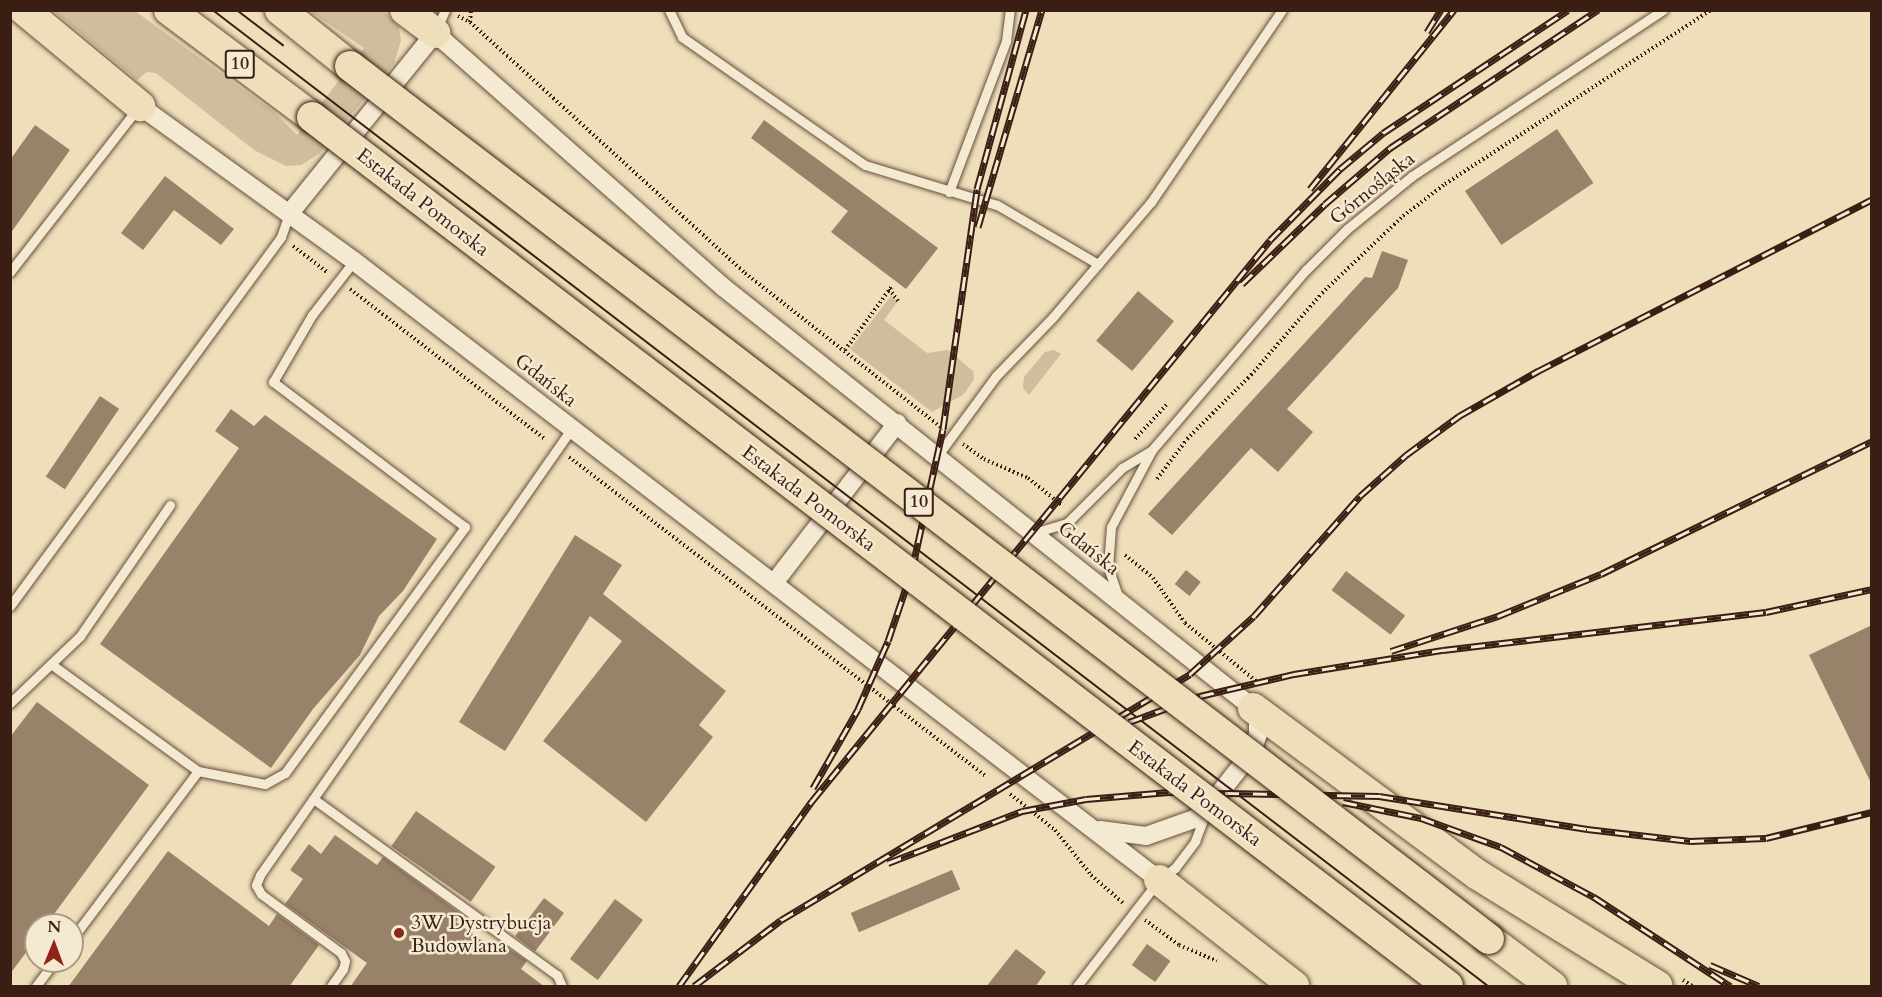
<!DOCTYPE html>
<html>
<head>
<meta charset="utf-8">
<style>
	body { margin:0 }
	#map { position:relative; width:1882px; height:997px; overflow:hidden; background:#eedeb9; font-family:Cardo,serif }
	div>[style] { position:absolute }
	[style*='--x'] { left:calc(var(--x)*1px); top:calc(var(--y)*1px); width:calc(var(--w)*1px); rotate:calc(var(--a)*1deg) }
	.green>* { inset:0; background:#cfbd9d }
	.building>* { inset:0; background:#98826a; transform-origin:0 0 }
	.path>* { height:4px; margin-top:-2px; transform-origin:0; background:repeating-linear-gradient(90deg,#3a1e14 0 1.5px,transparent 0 4.5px) }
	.roads { filter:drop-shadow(0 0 2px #674e3d) drop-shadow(0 0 2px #674e3d) }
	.lane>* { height:9px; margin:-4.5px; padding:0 4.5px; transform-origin:4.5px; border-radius:4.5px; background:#f4ead2 }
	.street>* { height:18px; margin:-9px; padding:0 9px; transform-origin:9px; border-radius:9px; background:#f4ead2 }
	.primary>* { height:30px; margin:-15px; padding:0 15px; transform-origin:15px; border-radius:15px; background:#eedeb9 }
	.tram>* { height:1.5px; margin:-0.75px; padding:0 0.75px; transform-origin:0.75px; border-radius:0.75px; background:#3a1e14 }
	.rail>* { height:7px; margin-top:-3.5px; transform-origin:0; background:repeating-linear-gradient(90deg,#f4ead2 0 14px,#3a1e14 0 28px); box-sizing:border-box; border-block:2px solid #3a1e14 }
	.bridges { filter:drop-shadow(0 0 2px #3a1e14) drop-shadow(0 0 2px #3a1e14) }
	.primary-bridge>* { height:30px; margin:-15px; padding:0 15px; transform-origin:15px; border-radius:15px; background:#eedeb9 }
	.dots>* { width:16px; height:16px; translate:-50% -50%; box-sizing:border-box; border:3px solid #f4ead2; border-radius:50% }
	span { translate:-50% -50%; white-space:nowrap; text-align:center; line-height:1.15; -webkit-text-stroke:5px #f4ead2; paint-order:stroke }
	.shield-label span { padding:2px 4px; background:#f4ead2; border:2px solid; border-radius:4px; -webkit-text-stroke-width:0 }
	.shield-label { font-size:18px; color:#3a1e14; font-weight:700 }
	.street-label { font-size:20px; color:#3a1e14 }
	.poi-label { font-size:20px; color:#3a1e14 }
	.left { translate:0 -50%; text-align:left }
	.frame { position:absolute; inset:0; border:12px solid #3a1e14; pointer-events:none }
	.north { position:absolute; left:24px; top:913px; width:60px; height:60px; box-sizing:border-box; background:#f4ead2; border:2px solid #aa9886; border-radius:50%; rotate:1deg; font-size:16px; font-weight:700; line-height:24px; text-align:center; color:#3a1e14 }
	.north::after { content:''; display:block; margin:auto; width:21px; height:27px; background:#8f2418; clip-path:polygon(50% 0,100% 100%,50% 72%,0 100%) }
</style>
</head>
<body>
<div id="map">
	<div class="green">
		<i style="clip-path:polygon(54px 11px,135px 11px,273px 111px,297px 135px,364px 48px,310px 11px,384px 11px,399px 27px,401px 41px,394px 63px,319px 154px,301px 165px,286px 166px,254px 150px,156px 73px,147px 72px,137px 80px)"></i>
		<i style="clip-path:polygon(891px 296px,898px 301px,884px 320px,927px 353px,948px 350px,973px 371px,974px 379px,964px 394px,932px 412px,850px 349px)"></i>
		<i style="clip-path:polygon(1054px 350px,1061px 354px,1029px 395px,1023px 388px,1024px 377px,1045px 352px)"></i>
	</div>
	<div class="building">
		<i style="clip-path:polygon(764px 120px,938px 248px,906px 289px,831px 232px,848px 211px,751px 138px)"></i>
		<i style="clip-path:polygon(35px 125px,70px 150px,10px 234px,10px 160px)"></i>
		<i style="left:1557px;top:129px;width:65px;height:111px;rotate:56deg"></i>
		<i style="clip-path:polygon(165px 176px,234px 229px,221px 245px,174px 210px,143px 250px,121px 233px)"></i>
		<i style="clip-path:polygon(1382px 251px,1408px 260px,1398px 288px,1287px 409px,1313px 432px,1278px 472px,1251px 448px,1172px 535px,1148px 514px,1365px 277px,1372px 278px)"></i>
		<i style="left:1138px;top:291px;width:47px;height:65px;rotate:40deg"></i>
		<i style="left:100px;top:396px;width:23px;height:97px;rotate:34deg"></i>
		<i style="clip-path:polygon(231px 409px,254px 426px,265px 415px,437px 539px,403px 591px,379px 616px,360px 655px,313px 709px,271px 768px,100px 644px,239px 448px,215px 431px)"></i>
		<i style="clip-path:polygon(575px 535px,622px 565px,603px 594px,726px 691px,699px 725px,713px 737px,646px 822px,543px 741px,622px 641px,590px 616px,505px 751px,459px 722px)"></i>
		<i style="left:1186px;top:570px;width:19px;height:18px;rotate:39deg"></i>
		<i style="left:1346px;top:571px;width:74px;height:24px;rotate:37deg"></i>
		<i style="clip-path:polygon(1872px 625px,1872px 785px,1809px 655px)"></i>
		<i style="clip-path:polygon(37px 702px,149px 785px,46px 925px,36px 925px,36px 939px,10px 974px,10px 737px)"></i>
		<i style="left:416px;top:811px;width:97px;height:43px;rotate:35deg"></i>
		<i style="clip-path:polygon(335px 835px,377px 865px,383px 857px,461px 914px,456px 922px,500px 954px,506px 947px,527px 961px,521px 969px,545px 987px,350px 987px,367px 963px,285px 904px,303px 879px,290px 870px,309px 844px,321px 854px)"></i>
		<i style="clip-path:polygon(168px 851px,269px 926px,277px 914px,319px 945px,289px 987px,68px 987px)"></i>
		<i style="left:952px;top:870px;width:21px;height:110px;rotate:67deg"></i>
		<i style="left:544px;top:898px;width:25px;height:48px;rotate:37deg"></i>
		<i style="left:615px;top:899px;width:35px;height:75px;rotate:37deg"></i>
		<i style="left:1147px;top:944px;width:29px;height:26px;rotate:36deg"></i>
		<i style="clip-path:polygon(1016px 949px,1046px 972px,1035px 987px,986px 987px)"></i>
	</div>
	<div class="path">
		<i style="--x:458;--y:16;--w:13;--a:27"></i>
		<i style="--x:470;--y:22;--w:372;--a:42.4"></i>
		<i style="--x:745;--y:273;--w:249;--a:38.2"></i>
		<i style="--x:470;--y:22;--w:12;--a:-85"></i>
		<i style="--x:293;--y:246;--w:43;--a:37.4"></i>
		<i style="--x:350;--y:289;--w:247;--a:37.6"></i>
		<i style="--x:889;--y:289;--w:15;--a:53"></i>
		<i style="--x:845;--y:350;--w:79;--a:-53.7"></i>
		<i style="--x:1135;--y:439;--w:49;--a:-47.5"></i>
		<i style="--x:963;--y:444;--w:26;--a:36"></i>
		<i style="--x:984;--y:459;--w:48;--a:23.4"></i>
		<i style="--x:1028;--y:478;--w:45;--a:38.7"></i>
		<i style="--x:569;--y:457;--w:526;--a:37.44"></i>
		<i style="--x:1157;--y:479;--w:50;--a:-53.1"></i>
		<i style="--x:1187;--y:439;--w:91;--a:-45"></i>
		<i style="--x:1251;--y:375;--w:108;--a:-49.1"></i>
		<i style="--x:1322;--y:293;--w:112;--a:-43.5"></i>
		<i style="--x:1403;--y:216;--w:53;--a:-37.3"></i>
		<i style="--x:1445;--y:184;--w:318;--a:-33.2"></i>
		<i style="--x:1125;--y:555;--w:36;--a:39"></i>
		<i style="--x:1153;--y:578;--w:55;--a:54.6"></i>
		<i style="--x:1185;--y:623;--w:93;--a:39.3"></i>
		<i style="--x:1010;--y:794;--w:58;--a:38.7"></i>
		<i style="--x:1055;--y:830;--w:58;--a:51.3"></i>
		<i style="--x:1091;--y:875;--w:43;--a:41.2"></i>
		<i style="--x:1145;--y:920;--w:42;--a:36.3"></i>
		<i style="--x:1179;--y:945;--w:41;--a:22.8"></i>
		<i style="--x:1683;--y:980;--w:11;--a:34"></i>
	</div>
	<div class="roads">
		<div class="lane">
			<i style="--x:669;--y:10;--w:30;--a:64"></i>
			<i style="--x:682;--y:37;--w:223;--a:35"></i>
			<i style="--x:865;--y:165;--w:138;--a:16.9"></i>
			<i style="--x:997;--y:205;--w:117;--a:30.3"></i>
			<i style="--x:437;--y:28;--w:20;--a:-66"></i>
			<i style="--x:949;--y:192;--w:161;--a:-69.3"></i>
			<i style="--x:1006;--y:41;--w:31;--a:-83"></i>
			<i style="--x:10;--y:272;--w:205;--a:-52.1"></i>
			<i style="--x:938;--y:455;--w:98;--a:-53.7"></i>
			<i style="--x:996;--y:376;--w:82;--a:-46"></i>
			<i style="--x:1053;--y:317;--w:151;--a:-49.6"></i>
			<i style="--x:1151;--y:202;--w:232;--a:-55.7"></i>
			<i style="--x:1034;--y:533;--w:34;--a:-17"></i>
			<i style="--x:1067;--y:523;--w:78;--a:-45"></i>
			<i style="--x:1122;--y:468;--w:33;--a:-31"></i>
			<i style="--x:1119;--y:599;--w:34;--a:-109"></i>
			<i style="--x:1108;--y:567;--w:40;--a:-85.7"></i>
			<i style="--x:1111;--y:527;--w:87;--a:-62"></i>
			<i style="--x:1152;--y:450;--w:237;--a:-49.5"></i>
			<i style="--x:1306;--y:270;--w:58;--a:-45"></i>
			<i style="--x:1347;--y:229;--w:84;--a:-39.2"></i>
			<i style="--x:1412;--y:176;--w:301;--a:-33.5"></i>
			<i style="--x:10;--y:606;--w:458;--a:-53.7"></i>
			<i style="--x:281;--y:237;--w:24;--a:-71"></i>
			<i style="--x:51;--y:664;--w:182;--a:36.1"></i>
			<i style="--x:198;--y:771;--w:210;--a:126.9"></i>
			<i style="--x:10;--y:703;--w:97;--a:-43.7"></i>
			<i style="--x:80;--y:636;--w:159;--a:-55.5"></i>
			<i style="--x:198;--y:771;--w:68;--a:11"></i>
			<i style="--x:265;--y:784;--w:23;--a:-29"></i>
			<i style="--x:285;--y:773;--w:305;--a:-53.8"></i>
			<i style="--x:465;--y:527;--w:241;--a:-142.9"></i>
			<i style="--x:273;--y:382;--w:78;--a:-59.8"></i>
			<i style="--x:312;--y:315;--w:68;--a:-52.1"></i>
			<i style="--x:315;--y:800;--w:299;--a:35.9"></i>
			<i style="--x:557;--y:975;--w:12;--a:66"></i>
			<i style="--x:36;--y:986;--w:31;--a:-53"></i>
			<i style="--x:331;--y:986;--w:21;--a:-55"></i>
			<i style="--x:343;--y:969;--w:8;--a:-76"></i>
			<i style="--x:345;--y:961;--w:9;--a:-117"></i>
			<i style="--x:341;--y:953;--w:99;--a:-143.6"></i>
			<i style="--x:261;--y:894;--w:10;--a:-119"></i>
			<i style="--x:256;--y:885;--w:11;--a:-68"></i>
			<i style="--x:260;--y:875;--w:545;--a:-55.09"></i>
			<i style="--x:1077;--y:986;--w:134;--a:-52.3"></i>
			<i style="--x:1159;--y:880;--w:20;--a:-37"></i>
			<i style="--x:1175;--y:868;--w:34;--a:-53"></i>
			<i style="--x:1195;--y:841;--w:28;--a:-69"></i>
		</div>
		<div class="street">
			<i style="--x:140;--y:106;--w:264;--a:35.9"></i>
			<i style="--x:354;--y:261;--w:1015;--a:37.56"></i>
			<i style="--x:289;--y:214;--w:233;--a:-51.1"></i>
			<i style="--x:435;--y:33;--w:384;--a:41.4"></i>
			<i style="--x:723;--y:287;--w:677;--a:38.46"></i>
			<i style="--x:774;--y:583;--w:202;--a:-52.4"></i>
			<i style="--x:1100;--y:830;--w:46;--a:7.4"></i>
			<i style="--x:1146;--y:836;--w:51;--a:-19.5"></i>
			<i style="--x:1194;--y:819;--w:16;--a:-38"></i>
			<i style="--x:1207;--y:809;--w:73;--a:-51.7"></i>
			<i style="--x:1252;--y:752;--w:19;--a:-72"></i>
			<i style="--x:1258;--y:734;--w:23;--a:-90"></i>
		</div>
		<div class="primary">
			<i style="--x:24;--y:10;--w:151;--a:39.6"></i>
			<i style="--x:169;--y:10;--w:179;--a:36.8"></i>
			<i style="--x:280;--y:10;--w:90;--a:38.7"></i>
			<i style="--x:405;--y:10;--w:38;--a:37"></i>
			<i style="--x:1253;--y:708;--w:280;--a:36.6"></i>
			<i style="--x:1478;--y:875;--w:211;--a:31.7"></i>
			<i style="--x:1159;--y:880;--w:172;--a:38.1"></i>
			<i style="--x:1489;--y:939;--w:79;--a:36.7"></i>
		</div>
	</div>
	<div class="tram">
		<i style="--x:213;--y:10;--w:1606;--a:37.43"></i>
		<i style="--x:237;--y:10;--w:58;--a:37.3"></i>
	</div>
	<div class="rail">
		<i style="--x:1427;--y:32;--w:26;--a:-58"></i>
		<i style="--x:1310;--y:189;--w:230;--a:-51.2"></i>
		<i style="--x:978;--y:227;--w:226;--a:-73.6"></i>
		<i style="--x:1242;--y:284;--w:115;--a:-43.9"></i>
		<i style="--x:1325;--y:204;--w:86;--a:-40.7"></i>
		<i style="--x:1390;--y:148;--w:250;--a:-33.6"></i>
		<i style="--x:1391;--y:651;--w:113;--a:-18.1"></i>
		<i style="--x:1498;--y:616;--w:111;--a:-22.2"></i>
		<i style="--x:1601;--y:574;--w:302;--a:-26.1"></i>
		<i style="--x:1129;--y:722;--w:76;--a:-20.1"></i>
		<i style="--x:1200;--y:696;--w:97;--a:-13.2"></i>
		<i style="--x:1294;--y:674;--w:151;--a:-9.2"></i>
		<i style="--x:1443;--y:650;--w:325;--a:-6.7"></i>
		<i style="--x:1766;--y:612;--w:108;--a:-12.2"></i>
		<i style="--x:813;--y:788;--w:91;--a:-60.3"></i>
		<i style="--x:858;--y:709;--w:74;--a:-66.2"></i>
		<i style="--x:888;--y:641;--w:75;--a:-71.3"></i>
		<i style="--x:912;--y:570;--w:144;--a:-77.6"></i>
		<i style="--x:943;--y:429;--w:242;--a:-81.9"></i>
		<i style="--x:977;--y:189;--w:186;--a:-74.7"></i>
		<i style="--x:1343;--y:802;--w:80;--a:11.6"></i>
		<i style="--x:1421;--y:818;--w:85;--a:19.9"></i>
		<i style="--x:1501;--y:847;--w:106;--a:28.3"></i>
		<i style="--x:1594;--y:897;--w:163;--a:33.2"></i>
		<i style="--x:888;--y:863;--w:144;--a:-21.2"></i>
		<i style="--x:1022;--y:811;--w:65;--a:-10.6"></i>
		<i style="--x:1086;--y:799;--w:83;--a:-4.8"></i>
		<i style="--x:1169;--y:792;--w:210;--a:1.1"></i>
		<i style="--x:1379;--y:796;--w:211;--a:9"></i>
		<i style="--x:1587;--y:829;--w:104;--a:6.6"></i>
		<i style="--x:1690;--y:841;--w:76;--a:-2.3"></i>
		<i style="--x:1766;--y:838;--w:109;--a:-13.8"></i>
		<i style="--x:1710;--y:965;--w:53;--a:23.2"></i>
		<i style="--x:679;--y:986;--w:228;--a:-54.3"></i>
		<i style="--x:812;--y:801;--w:724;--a:-50.77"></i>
		<i style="--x:1270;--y:240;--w:100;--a:-45.4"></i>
		<i style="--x:1340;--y:169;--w:56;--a:-39.9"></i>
		<i style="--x:1383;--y:133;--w:222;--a:-33.6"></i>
		<i style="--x:694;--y:986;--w:109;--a:-37.2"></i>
		<i style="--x:781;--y:920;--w:477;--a:-31"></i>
		<i style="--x:1190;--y:674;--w:86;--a:-42.2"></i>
		<i style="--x:1254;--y:616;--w:160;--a:-48.5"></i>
		<i style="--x:1360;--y:496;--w:62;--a:-41.7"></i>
		<i style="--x:1406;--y:455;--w:66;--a:-36.3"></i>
		<i style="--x:1459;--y:416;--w:91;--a:-29.7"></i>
		<i style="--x:1538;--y:371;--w:376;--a:-27.2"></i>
	</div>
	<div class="bridges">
		<div class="primary-bridge">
			<i style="--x:350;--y:66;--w:1435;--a:37.47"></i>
			<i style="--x:312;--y:117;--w:1430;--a:37.41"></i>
		</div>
	</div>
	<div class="dots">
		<i style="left:399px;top:933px;background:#8f2418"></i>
	</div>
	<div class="shield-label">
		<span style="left:240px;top:64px">10</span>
		<span style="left:919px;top:502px">10</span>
	</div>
	<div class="street-label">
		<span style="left:1372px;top:188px;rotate:-39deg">Górnośląska</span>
		<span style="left:423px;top:202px;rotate:38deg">Estakada Pomorska</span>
		<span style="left:546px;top:380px;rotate:38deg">Gdańska</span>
		<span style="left:809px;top:498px;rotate:37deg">Estakada Pomorska</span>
		<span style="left:1089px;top:548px;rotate:39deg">Gdańska</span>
		<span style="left:1195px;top:793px;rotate:37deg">Estakada Pomorska</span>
	</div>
	<div class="poi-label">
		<span class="left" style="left:411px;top:934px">3W Dystrybucja<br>Budowlana</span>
	</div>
	<div class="frame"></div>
	<div class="north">N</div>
</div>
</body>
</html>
